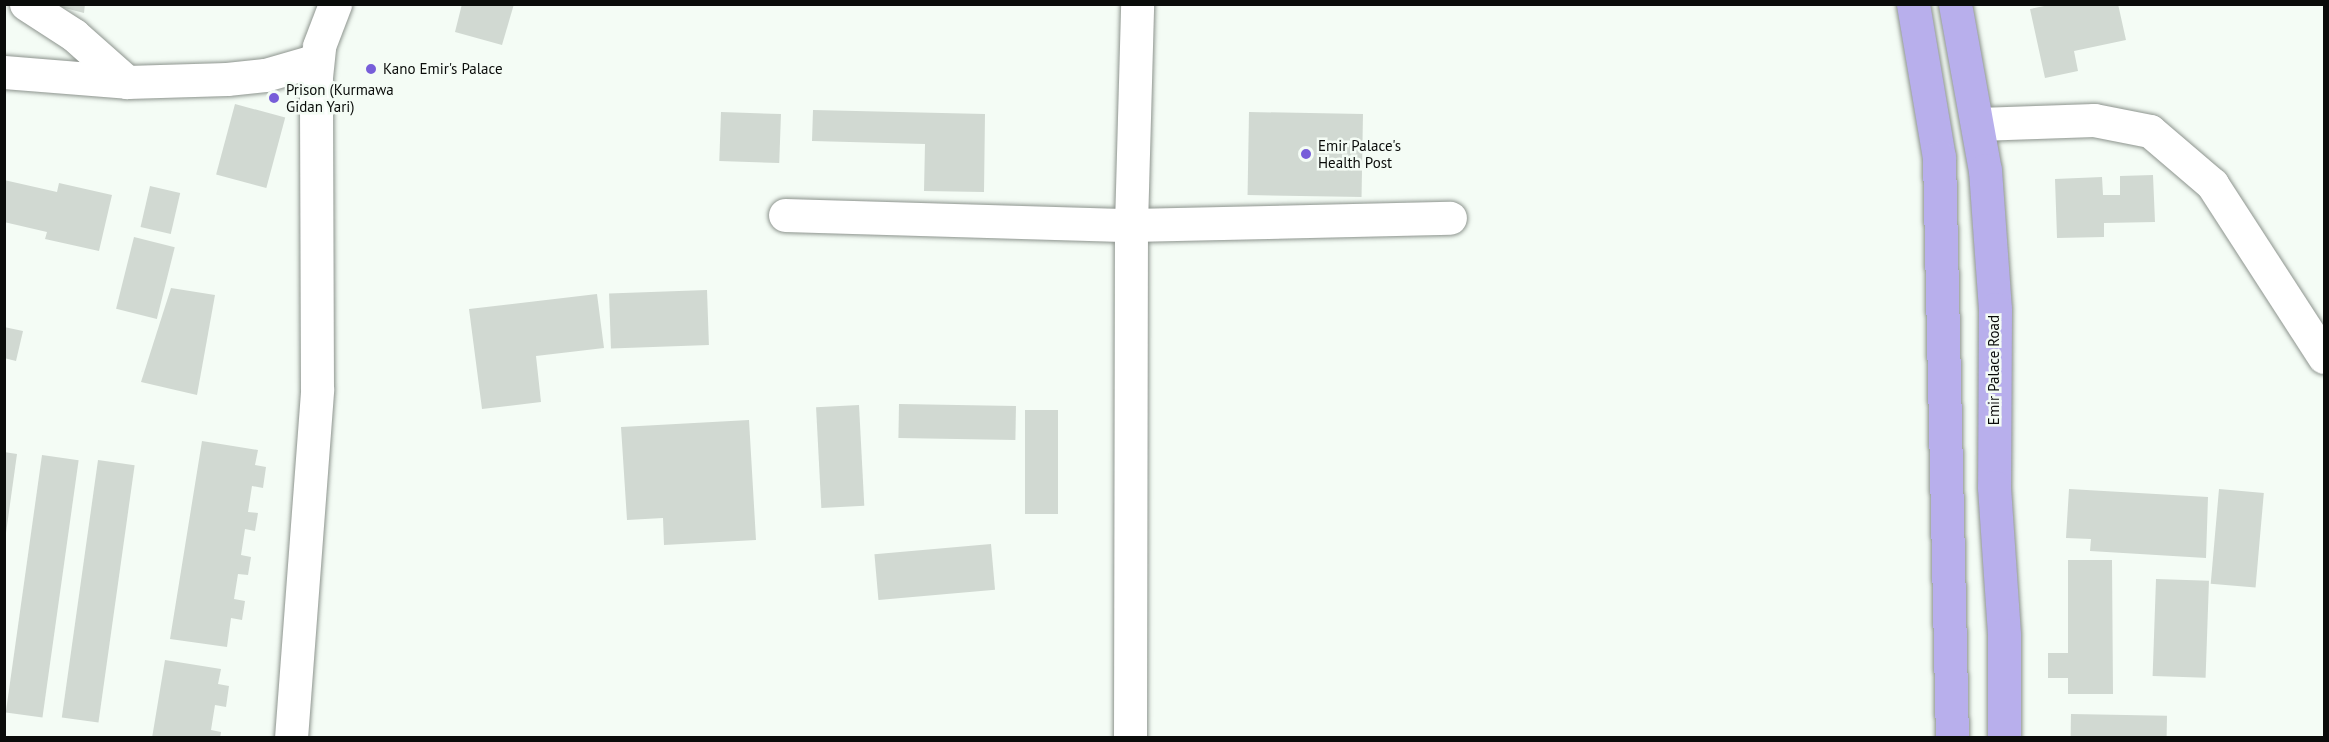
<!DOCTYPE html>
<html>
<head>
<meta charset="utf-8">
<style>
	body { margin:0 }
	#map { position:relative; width:2329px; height:742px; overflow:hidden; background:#f4fcf5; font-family:"PT Sans",sans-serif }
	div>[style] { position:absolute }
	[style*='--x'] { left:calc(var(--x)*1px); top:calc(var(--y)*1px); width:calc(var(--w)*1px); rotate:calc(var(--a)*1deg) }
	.building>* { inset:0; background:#d1d9d2; transform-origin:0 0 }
	.roads { filter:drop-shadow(0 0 2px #8d948e) drop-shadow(0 0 2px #8d948e) }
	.minor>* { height:33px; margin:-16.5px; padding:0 16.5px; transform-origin:16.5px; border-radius:16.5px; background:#fff }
	.major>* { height:33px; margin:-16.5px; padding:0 16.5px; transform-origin:16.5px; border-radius:16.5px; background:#b8afec }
	.dots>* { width:16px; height:16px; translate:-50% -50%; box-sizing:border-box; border:3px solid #f4fcf5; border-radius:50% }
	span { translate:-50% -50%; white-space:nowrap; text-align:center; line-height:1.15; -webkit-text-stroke:5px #f4fcf5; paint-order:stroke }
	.poi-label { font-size:15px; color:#0a0c0a }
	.left { translate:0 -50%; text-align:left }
	.street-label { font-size:15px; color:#0a0c0a }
	.frame { position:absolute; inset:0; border:6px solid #0a0c0a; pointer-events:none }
</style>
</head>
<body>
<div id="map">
	<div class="building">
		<i style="clip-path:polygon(49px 4px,85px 4px,84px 13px)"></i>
		<i style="clip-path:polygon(462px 4px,514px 4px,502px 45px,455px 32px)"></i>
		<i style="clip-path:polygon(2054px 4px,2118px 4px,2126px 40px,2074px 51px,2078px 71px,2045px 78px,2030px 9px)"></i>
		<i style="left:235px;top:104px;width:52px;height:73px;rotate:15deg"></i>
		<i style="clip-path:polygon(813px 110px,985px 114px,984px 192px,924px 191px,925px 144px,812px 141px)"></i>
		<i style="left:721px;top:112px;width:60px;height:49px;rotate:2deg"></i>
		<i style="left:1249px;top:112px;width:114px;height:83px;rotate:1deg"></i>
		<i style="clip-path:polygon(2153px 175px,2155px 222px,2104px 223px,2104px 237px,2057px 238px,2055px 179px,2102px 177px,2103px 195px,2120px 195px,2120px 176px)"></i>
		<i style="clip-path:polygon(4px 180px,57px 192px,59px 183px,112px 195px,99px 251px,45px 239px,47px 232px,4px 222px)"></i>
		<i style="left:150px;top:186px;width:31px;height:42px;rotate:13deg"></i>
		<i style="left:134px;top:237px;width:42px;height:74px;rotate:14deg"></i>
		<i style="clip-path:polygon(171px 288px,215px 295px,197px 395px,141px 382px)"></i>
		<i style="left:707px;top:290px;width:55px;height:98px;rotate:88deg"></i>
		<i style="clip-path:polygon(597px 294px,604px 348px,536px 356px,541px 402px,482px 409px,469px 309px)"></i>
		<i style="clip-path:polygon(4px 327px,23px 331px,16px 361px,4px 358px)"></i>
		<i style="left:899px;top:404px;width:117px;height:34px;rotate:1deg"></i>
		<i style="left:859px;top:405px;width:101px;height:43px;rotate:87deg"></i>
		<i style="left:1025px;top:410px;width:33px;height:104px"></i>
		<i style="clip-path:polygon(749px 420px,756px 540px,664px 545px,663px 518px,627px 520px,621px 427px)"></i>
		<i style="clip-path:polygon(202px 441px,258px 450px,255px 465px,266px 467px,263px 488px,252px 486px,248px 512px,258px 513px,255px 531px,245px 529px,241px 555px,251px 557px,248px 575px,238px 574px,234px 599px,245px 601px,242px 620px,231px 618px,227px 647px,170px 639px)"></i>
		<i style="clip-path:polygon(4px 452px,17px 454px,6px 533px,4px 533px)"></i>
		<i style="left:42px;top:455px;width:37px;height:260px;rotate:8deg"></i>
		<i style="left:98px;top:460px;width:37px;height:260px;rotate:8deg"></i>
		<i style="clip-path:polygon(2069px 489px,2208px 497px,2206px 558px,2090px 551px,2091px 539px,2066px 538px)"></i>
		<i style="left:2219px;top:489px;width:45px;height:95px;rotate:5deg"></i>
		<i style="left:991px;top:544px;width:46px;height:117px;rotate:85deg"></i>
		<i style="clip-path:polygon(2068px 560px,2112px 560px,2113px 694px,2068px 694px,2068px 678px,2048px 678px,2048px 653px,2068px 653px)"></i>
		<i style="left:2156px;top:579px;width:53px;height:97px;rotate:2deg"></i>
		<i style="clip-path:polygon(165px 660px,221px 669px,218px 684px,229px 686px,226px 707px,215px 705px,211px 730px,221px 732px,220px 738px,152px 738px)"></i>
		<i style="left:2071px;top:714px;width:96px;height:24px;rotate:1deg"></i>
	</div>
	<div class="roads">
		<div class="minor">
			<i style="--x:26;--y:4;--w:57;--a:32.9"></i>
			<i style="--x:74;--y:35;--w:71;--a:41.6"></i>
			<i style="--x:4;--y:72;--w:123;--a:4.6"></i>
			<i style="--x:127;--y:82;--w:100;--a:-1.7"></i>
			<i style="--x:227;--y:79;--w:38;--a:-6"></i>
			<i style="--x:265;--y:75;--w:54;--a:-16.1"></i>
			<i style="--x:1978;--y:124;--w:116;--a:-2"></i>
			<i style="--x:2094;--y:120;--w:57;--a:11.1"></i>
			<i style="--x:2150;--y:131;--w:82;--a:40.5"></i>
			<i style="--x:2212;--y:184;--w:206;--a:57.1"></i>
			<i style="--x:785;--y:215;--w:346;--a:1.7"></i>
			<i style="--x:1131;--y:225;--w:319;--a:-1.3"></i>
			<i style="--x:291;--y:738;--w:350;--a:-85.7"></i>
			<i style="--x:317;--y:389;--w:312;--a:-90.2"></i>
			<i style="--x:316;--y:77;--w:31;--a:-84"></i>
			<i style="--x:319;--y:46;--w:45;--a:-69.1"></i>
			<i style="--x:1130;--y:738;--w:513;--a:-89.89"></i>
			<i style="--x:1131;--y:225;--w:221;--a:-88.4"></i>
		</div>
		<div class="major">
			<i style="--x:1913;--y:4;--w:155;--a:80.4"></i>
			<i style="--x:1939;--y:157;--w:581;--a:88.72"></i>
			<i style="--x:1955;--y:4;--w:169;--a:79.8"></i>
			<i style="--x:1985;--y:170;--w:139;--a:85.9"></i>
			<i style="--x:1995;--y:309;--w:178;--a:90.3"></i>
			<i style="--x:1994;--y:487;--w:148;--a:86.1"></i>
			<i style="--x:2004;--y:635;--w:103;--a:90"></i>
		</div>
	</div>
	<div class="dots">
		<i style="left:371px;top:69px;background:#775ed9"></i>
		<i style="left:274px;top:98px;background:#775ed9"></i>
		<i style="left:1306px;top:154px;background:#775ed9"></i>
	</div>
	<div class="poi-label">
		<span class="left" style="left:383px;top:69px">Kano Emir's Palace</span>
		<span class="left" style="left:286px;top:98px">Prison (Kurmawa<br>Gidan Yari)</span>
		<span class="left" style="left:1318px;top:154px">Emir Palace's<br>Health Post</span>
	</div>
	<div class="street-label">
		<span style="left:1994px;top:370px;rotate:-90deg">Emir Palace Road</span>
	</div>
	<div class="frame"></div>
</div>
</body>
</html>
